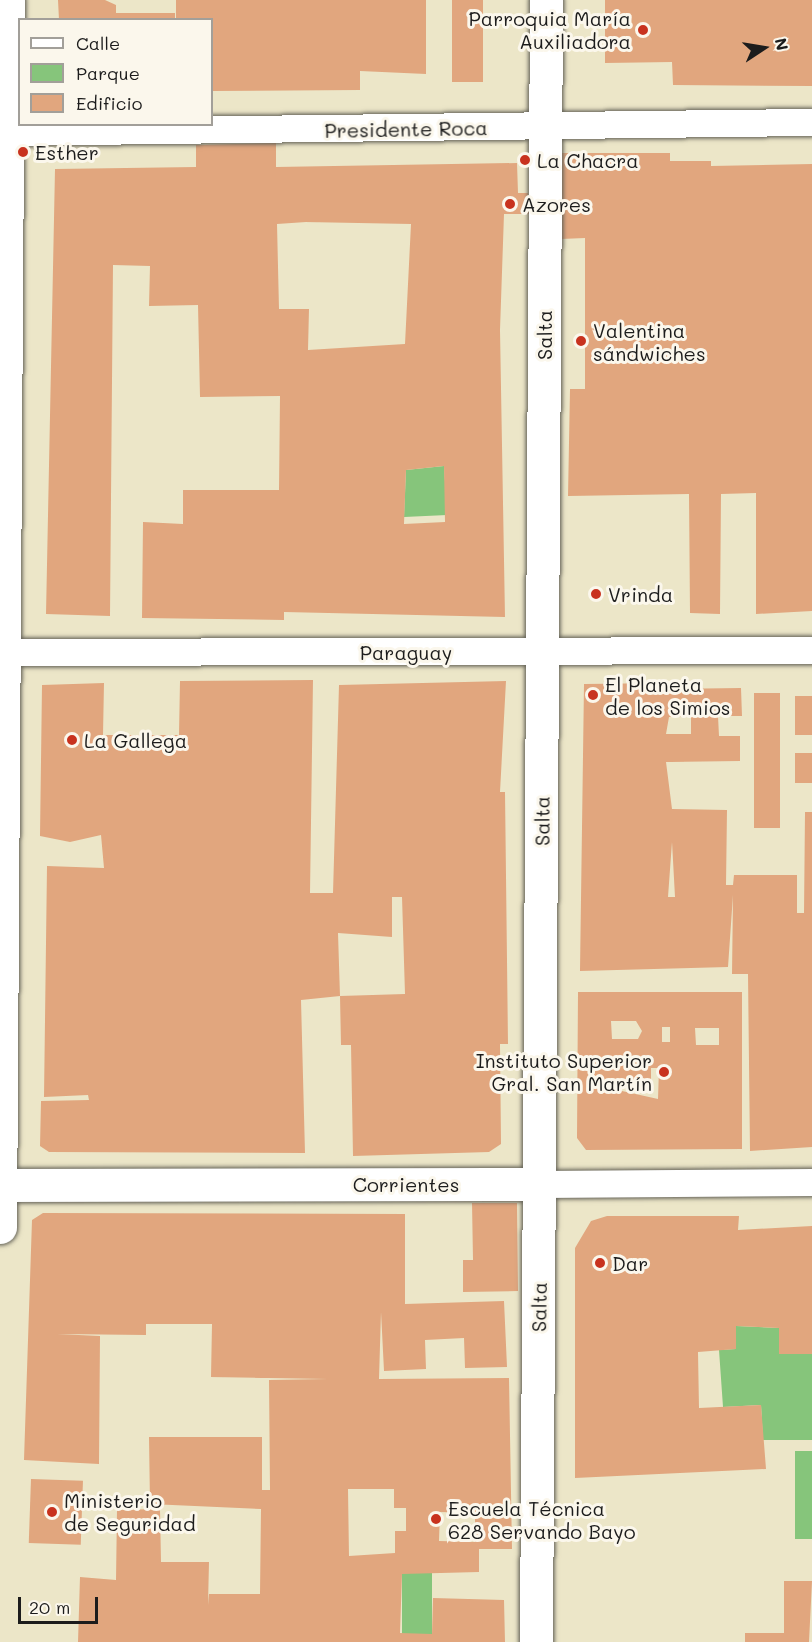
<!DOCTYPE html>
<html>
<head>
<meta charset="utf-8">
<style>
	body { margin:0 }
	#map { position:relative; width:812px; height:1642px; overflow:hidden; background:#ece6c8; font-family:Mali,sans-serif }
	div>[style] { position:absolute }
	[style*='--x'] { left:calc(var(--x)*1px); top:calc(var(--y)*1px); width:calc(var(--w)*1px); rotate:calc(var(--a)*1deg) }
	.green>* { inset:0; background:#86c57b; transform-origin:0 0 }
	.building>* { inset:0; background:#e1a67e; transform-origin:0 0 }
	.roads { filter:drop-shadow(0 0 2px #656358) drop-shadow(0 0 2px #656358) }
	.street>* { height:27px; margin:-13.5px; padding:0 13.5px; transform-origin:13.5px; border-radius:13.5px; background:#fff }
	.secondary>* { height:33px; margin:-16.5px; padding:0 16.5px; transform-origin:16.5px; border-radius:16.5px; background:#fff }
	.dots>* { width:16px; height:16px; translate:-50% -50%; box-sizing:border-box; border:3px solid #fbf7ec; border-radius:50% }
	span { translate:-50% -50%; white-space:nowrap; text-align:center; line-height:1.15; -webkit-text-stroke:6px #fbf7ec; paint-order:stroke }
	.poi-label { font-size:20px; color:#1c1c1c }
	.right { translate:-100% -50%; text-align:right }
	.left { translate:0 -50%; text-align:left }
	.street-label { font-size:20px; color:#1c1c1c }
	.legend { position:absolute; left:18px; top:18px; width:195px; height:108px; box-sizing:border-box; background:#fbf7ec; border:2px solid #a29f99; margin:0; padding:8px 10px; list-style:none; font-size:18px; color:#1c1c1c }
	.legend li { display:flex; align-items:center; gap:12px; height:30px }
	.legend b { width:30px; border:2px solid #a29f99 }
	.north { position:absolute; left:734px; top:18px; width:60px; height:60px; -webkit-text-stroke:4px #fbf7ec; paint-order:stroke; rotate:78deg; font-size:16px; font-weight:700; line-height:24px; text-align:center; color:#1c1c1c }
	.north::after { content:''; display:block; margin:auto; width:21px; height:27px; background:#1c1c1c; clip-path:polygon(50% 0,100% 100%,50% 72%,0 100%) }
	.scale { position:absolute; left:18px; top:1597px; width:80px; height:27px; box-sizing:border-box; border:3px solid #1c1c1c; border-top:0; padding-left:8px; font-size:18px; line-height:21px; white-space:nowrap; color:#1c1c1c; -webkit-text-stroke:4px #fbf7ec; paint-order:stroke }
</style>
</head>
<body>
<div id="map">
	<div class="green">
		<i style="clip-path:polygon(444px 466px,447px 515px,404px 517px,406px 470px)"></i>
		<i style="clip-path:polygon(736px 1326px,779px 1328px,812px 1354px,812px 1440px,763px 1440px,761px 1405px,723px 1407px,719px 1350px,736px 1349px)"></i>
		<i style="left:812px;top:1451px;width:88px;height:17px;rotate:90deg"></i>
		<i style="left:432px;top:1572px;width:62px;height:30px;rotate:90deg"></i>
	</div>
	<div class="building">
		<i style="clip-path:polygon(58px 0,105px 0,116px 5px,116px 13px,175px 13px,175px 20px,59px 20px)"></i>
		<i style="clip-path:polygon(176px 0,426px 0,426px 74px,360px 71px,360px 90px,212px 91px,212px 20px,176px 20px)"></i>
		<i style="left:452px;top:0;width:31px;height:82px"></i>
		<i style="clip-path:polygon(605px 0,812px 0,812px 86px,673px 85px,672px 62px,605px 63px)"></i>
		<i style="clip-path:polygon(evenodd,276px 143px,276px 167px,517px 163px,518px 193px,528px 193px,529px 214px,504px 214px,500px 330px,505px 617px,284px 612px,284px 620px,142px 618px,143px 522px,183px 524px,183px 490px,279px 490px,280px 396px,200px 397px,198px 305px,149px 306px,150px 266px,113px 265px,110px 616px,46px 614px,55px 169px,196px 167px,196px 145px,276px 143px,306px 222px,411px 224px,405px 344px,308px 350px,309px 309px,279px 309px,277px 224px,306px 222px,276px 143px,444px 466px,445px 522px,404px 524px,406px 470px,444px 466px)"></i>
		<i style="clip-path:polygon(561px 153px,670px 153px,670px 161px,711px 161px,711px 166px,812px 164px,812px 611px,756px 614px,756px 493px,721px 494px,720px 614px,690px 613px,689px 494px,568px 496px,570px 389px,585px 389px,585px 238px,561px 239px)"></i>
		<i style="clip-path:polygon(313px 680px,310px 893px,333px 893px,339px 685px,506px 681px,500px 792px,505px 792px,508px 1044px,500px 1044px,501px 1144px,489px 1152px,353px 1156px,351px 1045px,341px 1045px,340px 996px,405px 994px,402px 897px,392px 897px,392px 937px,338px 933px,340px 996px,301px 1000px,305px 1153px,49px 1152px,40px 1146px,41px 1101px,89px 1100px,88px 1095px,44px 1097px,47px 866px,104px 868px,101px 835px,70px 842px,40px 836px,42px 685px,104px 683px,103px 735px,179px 735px,180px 681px)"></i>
		<i style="clip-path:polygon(evenodd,668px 683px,668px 689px,741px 688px,742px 716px,718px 716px,719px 736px,740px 736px,740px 761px,666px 762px,672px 809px,727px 810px,726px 885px,733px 885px,734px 875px,797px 875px,797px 913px,804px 913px,805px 812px,812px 812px,812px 1147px,750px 1151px,748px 974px,732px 974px,733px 895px,728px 967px,580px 971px,584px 684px,668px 683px,691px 716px,691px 734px,666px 734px,669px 717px,691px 716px,668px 683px,672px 842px,675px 897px,668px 897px,672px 842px)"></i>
		<i style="left:754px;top:693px;width:26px;height:135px"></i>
		<i style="left:795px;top:696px;width:17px;height:39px"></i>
		<i style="left:795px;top:753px;width:17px;height:30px"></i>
		<i style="clip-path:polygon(evenodd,578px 992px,742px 992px,742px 1149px,586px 1150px,577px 1138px,578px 992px,611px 1021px,636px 1021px,642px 1031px,638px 1039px,612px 1039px,611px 1021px,578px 992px,662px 1027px,670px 1027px,670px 1042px,662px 1042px,662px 1027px,578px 992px,695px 1028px,719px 1028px,719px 1045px,696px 1045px,695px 1028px,578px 992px,651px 1068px,659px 1068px,658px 1099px,622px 1091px,622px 1080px,651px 1081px,651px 1068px)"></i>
		<i style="clip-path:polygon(472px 1203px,517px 1203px,518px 1291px,463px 1292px,463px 1260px,473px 1260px)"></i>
		<i style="clip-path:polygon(evenodd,43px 1213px,405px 1214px,405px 1304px,504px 1301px,507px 1367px,465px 1368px,464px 1338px,425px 1340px,426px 1369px,384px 1371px,381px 1312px,379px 1379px,509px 1378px,512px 1549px,479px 1549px,479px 1572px,402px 1574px,400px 1633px,432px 1634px,433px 1598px,504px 1600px,505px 1642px,78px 1642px,80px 1577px,116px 1580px,117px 1510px,160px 1509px,161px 1562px,209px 1562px,208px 1605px,209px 1594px,260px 1594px,261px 1509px,150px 1504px,149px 1437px,262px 1437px,262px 1490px,270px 1490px,269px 1380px,328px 1379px,211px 1377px,212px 1324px,146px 1324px,146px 1335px,57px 1334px,100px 1336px,99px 1464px,24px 1460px,32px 1220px,43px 1213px,348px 1489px,394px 1489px,394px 1508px,406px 1508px,406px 1531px,395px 1531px,395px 1553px,349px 1556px,348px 1489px,43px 1213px,440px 1512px,475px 1513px,475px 1542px,439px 1541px,440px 1512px)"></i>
		<i style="clip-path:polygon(607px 1216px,739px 1216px,738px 1230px,812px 1226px,812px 1354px,779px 1354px,779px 1328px,736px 1326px,736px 1349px,698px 1352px,699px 1408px,761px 1405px,766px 1469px,575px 1478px,575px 1248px,591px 1221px)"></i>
		<i style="left:31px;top:1479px;width:52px;height:64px;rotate:2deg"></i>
		<i style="clip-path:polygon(784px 1581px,812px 1581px,809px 1642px,745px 1642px,745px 1633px,784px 1633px)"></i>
	</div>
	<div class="roads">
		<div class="street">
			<i style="--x:0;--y:132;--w:812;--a:-0.71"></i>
			<i style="--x:0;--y:652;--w:812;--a:-0.14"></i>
			<i style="--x:540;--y:1184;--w:272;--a:-0.4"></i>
		</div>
		<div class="secondary">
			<i style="--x:0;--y:1185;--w:540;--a:-0.11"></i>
			<i style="--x:0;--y:1227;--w:1227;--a:-89.63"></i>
			<i style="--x:536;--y:1642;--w:1642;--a:-89.65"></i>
		</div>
	</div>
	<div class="dots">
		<i style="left:643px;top:30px;background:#c8321e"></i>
		<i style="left:23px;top:152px;background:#c8321e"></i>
		<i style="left:525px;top:160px;background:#c8321e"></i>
		<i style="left:510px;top:204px;background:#c8321e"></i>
		<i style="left:581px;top:341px;background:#c8321e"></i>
		<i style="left:596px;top:594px;background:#c8321e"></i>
		<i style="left:593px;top:695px;background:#c8321e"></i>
		<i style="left:72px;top:740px;background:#c8321e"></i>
		<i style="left:664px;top:1072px;background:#c8321e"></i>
		<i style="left:600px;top:1263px;background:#c8321e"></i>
		<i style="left:52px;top:1512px;background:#c8321e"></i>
		<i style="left:436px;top:1519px;background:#c8321e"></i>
	</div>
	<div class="poi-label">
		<span class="right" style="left:631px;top:30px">Parroquia María<br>Auxiliadora</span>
		<span class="left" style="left:35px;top:152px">Esther</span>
		<span class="left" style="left:537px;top:160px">La Chacra</span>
		<span class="left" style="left:522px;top:204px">Azores</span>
		<span class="left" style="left:593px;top:342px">Valentina<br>sándwiches</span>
		<span class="left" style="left:608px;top:594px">Vrinda</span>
		<span class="left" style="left:605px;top:696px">El Planeta<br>de los Simios</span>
		<span class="left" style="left:84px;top:740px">La Gallega</span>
		<span class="right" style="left:652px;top:1072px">Instituto Superior<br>Gral. San Martín</span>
		<span class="left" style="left:612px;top:1263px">Dar</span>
		<span class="left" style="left:64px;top:1512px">Ministerio<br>de Seguridad</span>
		<span class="left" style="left:448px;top:1520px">Escuela Técnica<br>628 Servando Bayo</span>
	</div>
	<div class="street-label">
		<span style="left:406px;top:129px;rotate:-1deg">Presidente Roca</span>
		<span style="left:544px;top:335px;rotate:-90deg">Salta</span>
		<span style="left:406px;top:652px">Paraguay</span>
		<span style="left:542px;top:821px;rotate:-90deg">Salta</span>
		<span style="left:406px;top:1184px">Corrientes</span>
		<span style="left:539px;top:1307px;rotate:-89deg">Salta</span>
	</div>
	<ul class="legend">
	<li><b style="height:8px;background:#fff"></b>Calle</li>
	<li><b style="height:16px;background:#86c57b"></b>Parque</li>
	<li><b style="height:16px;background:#e1a67e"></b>Edificio</li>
	</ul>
	<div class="north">N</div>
	<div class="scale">20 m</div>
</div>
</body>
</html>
